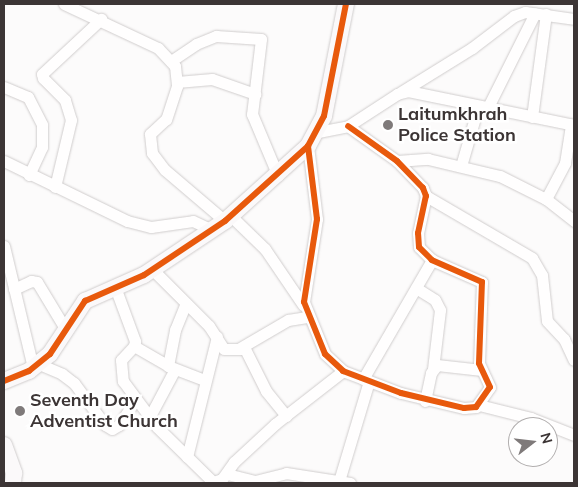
<!DOCTYPE html>
<html>
<head>
<meta charset="utf-8">
<style>
	body { margin:0 }
	#map { position:relative; width:578px; height:487px; overflow:hidden; background:#fcfbfb; font-family:Mulish,sans-serif }
	div>[style] { position:absolute }
	[style*='--x'] { left:calc(var(--x)*1px); top:calc(var(--y)*1px); width:calc(var(--w)*1px); rotate:calc(var(--a)*1deg) }
	.roads { filter:drop-shadow(0 0 1px #d0cdcd) drop-shadow(0 0 1px #d0cdcd) }
	.street>* { height:11px; margin:-5.5px; padding:0 5.5px; transform-origin:5.5px; border-radius:5.5px; background:#fffefe }
	.secondary>* { height:16px; margin:-8px; padding:0 8px; transform-origin:8px; border-radius:8px; background:#fbf9fa }
	.cycleway>* { height:6px; margin:-3px; padding:0 3px; transform-origin:3px; border-radius:3px; background:#e8590c }
	.dots>* { width:14px; height:14px; translate:-50% -50%; box-sizing:border-box; border:2px solid #fff; border-radius:50% }
	span { translate:-50% -50%; white-space:nowrap; text-align:center; line-height:1.15; -webkit-text-stroke:5px #fff; paint-order:stroke }
	.poi-label { font-size:18px; color:#3c3535; font-weight:700 }
	.left { translate:0 -50%; text-align:left }
	.frame { position:absolute; inset:0; border:5px solid #3c3535; pointer-events:none }
	.north { position:absolute; left:508px; top:417px; width:50px; height:50px; box-sizing:border-box; background:#fff; border:1px solid #b1aeae; border-radius:50%; rotate:74deg; font-size:14px; font-weight:700; line-height:20px; text-align:center; color:#3c3535 }
	.north::after { content:''; display:block; margin:auto; width:18px; height:22px; background:#7f7a7a; clip-path:polygon(50% 0,100% 100%,50% 72%,0 100%) }
</style>
</head>
<body>
<div id="map">
	<div class="roads">
		<div class="street">
			<i style="--x:64;--y:4;--w:104;--a:25.1"></i>
			<i style="--x:158;--y:48;--w:25;--a:47"></i>
			<i style="--x:175;--y:66;--w:20;--a:84"></i>
			<i style="--x:177;--y:86;--w:35;--a:108"></i>
			<i style="--x:166;--y:119;--w:22;--a:137"></i>
			<i style="--x:150;--y:134;--w:19;--a:84"></i>
			<i style="--x:152;--y:153;--w:21;--a:53"></i>
			<i style="--x:165;--y:170;--w:79;--a:40.4"></i>
			<i style="--x:171;--y:61;--w:30;--a:-34"></i>
			<i style="--x:196;--y:44;--w:22;--a:-22"></i>
			<i style="--x:216;--y:36;--w:45;--a:3.8"></i>
			<i style="--x:261;--y:39;--w:76;--a:96.8"></i>
			<i style="--x:252;--y:114;--w:67;--a:67.2"></i>
			<i style="--x:177;--y:82;--w:35;--a:-5"></i>
			<i style="--x:212;--y:79;--w:46;--a:19.2"></i>
			<i style="--x:4;--y:87;--w:26;--a:23"></i>
			<i style="--x:28;--y:97;--w:31;--a:63"></i>
			<i style="--x:42;--y:125;--w:22;--a:90"></i>
			<i style="--x:42;--y:147;--w:31;--a:115"></i>
			<i style="--x:401;--y:92;--w:84;--a:-31.8"></i>
			<i style="--x:472;--y:48;--w:53;--a:-37.3"></i>
			<i style="--x:514;--y:16;--w:12;--a:-20"></i>
			<i style="--x:525;--y:12;--w:49;--a:8.1"></i>
			<i style="--x:487;--y:109;--w:107;--a:-63.4"></i>
			<i style="--x:532;--y:117;--w:104;--a:-82.3"></i>
			<i style="--x:318;--y:132;--w:31;--a:-11"></i>
			<i style="--x:348;--y:126;--w:59;--a:-33.1"></i>
			<i style="--x:397;--y:94;--w:11;--a:-15"></i>
			<i style="--x:408;--y:91;--w:169;--a:11.6"></i>
			<i style="--x:308;--y:146;--w:74;--a:83"></i>
			<i style="--x:317;--y:219;--w:84;--a:98.9"></i>
			<i style="--x:304;--y:302;--w:56;--a:68"></i>
			<i style="--x:325;--y:354;--w:25;--a:43"></i>
			<i style="--x:343;--y:371;--w:62;--a:20.8"></i>
			<i style="--x:401;--y:393;--w:65;--a:13.4"></i>
			<i style="--x:464;--y:408;--w:12;--a:-5"></i>
			<i style="--x:476;--y:407;--w:24;--a:-55"></i>
			<i style="--x:490;--y:387;--w:26;--a:-115"></i>
			<i style="--x:479;--y:363;--w:81;--a:-87.9"></i>
			<i style="--x:482;--y:282;--w:55;--a:-156.3"></i>
			<i style="--x:432;--y:260;--w:18;--a:-135"></i>
			<i style="--x:419;--y:247;--w:14;--a:-94"></i>
			<i style="--x:418;--y:233;--w:38;--a:-78"></i>
			<i style="--x:426;--y:196;--w:9;--a:-111"></i>
			<i style="--x:423;--y:188;--w:37;--a:-134"></i>
			<i style="--x:397;--y:161;--w:60;--a:-144.5"></i>
			<i style="--x:4;--y:161;--w:137;--a:26"></i>
			<i style="--x:127;--y:221;--w:25;--a:14"></i>
			<i style="--x:151;--y:227;--w:42;--a:-8.1"></i>
			<i style="--x:193;--y:221;--w:21;--a:25"></i>
			<i style="--x:397;--y:161;--w:31;--a:-4"></i>
			<i style="--x:428;--y:159;--w:74;--a:13.3"></i>
			<i style="--x:500;--y:176;--w:51;--a:26.6"></i>
			<i style="--x:546;--y:199;--w:36;--a:38"></i>
			<i style="--x:461;--y:166;--w:61;--a:-73.9"></i>
			<i style="--x:55;--y:187;--w:69;--a:-76.6"></i>
			<i style="--x:71;--y:120;--w:21;--a:-107"></i>
			<i style="--x:65;--y:100;--w:31;--a:-135"></i>
			<i style="--x:43;--y:78;--w:4;--a:-104"></i>
			<i style="--x:42;--y:74;--w:81;--a:-43"></i>
			<i style="--x:426;--y:196;--w:123;--a:30.3"></i>
			<i style="--x:532;--y:258;--w:20;--a:60"></i>
			<i style="--x:542;--y:275;--w:46;--a:83.8"></i>
			<i style="--x:547;--y:321;--w:25;--a:47"></i>
			<i style="--x:564;--y:339;--w:23;--a:65"></i>
			<i style="--x:546;--y:199;--w:41;--a:-62.2"></i>
			<i style="--x:565;--y:163;--w:39;--a:-81"></i>
			<i style="--x:231;--y:216;--w:47;--a:44.1"></i>
			<i style="--x:265;--y:249;--w:68;--a:55.8"></i>
			<i style="--x:4;--y:246;--w:125;--a:76.6"></i>
			<i style="--x:153;--y:270;--w:79;--a:45"></i>
			<i style="--x:209;--y:326;--w:27;--a:57"></i>
			<i style="--x:224;--y:349;--w:21;--a:0"></i>
			<i style="--x:245;--y:349;--w:47;--a:63.4"></i>
			<i style="--x:266;--y:391;--w:32;--a:51"></i>
			<i style="--x:115;--y:287;--w:58;--a:69.7"></i>
			<i style="--x:135;--y:341;--w:5;--a:101"></i>
			<i style="--x:134;--y:346;--w:19;--a:133"></i>
			<i style="--x:121;--y:360;--w:21;--a:85"></i>
			<i style="--x:123;--y:381;--w:57;--a:53.5"></i>
			<i style="--x:157;--y:427;--w:78;--a:44.5"></i>
			<i style="--x:213;--y:482;--w:9;--a:-18"></i>
			<i style="--x:222;--y:479;--w:21;--a:-55"></i>
			<i style="--x:234;--y:462;--w:56;--a:-42.8"></i>
			<i style="--x:275;--y:424;--w:86;--a:-37.9"></i>
			<i style="--x:416;--y:288;--w:22;--a:32"></i>
			<i style="--x:435;--y:300;--w:11;--a:63"></i>
			<i style="--x:440;--y:310;--w:59;--a:96.8"></i>
			<i style="--x:14;--y:289;--w:19;--a:-25"></i>
			<i style="--x:31;--y:281;--w:6;--a:9"></i>
			<i style="--x:37;--y:282;--w:56;--a:58.9"></i>
			<i style="--x:134;--y:346;--w:39;--a:30"></i>
			<i style="--x:168;--y:366;--w:40;--a:21"></i>
			<i style="--x:240;--y:348;--w:56;--a:-30.3"></i>
			<i style="--x:288;--y:320;--w:19;--a:-9"></i>
			<i style="--x:39;--y:364;--w:25;--a:23"></i>
			<i style="--x:62;--y:374;--w:15;--a:37"></i>
			<i style="--x:74;--y:383;--w:52;--a:53.6"></i>
			<i style="--x:105;--y:425;--w:8;--a:30"></i>
			<i style="--x:112;--y:429;--w:8;--a:-30"></i>
			<i style="--x:119;--y:425;--w:30;--a:-57"></i>
			<i style="--x:168;--y:366;--w:37;--a:-79"></i>
			<i style="--x:175;--y:330;--w:29;--a:-68"></i>
			<i style="--x:363;--y:379;--w:138;--a:-59.9"></i>
			<i style="--x:425;--y:401;--w:29;--a:-78"></i>
			<i style="--x:431;--y:373;--w:10;--a:-53"></i>
			<i style="--x:437;--y:365;--w:45;--a:6.3"></i>
			<i style="--x:479;--y:405;--w:54;--a:14"></i>
			<i style="--x:531;--y:418;--w:46;--a:21.6"></i>
			<i style="--x:149;--y:418;--w:55;--a:-62"></i>
			<i style="--x:187;--y:457;--w:124;--a:-76"></i>
			<i style="--x:227;--y:474;--w:29;--a:14"></i>
			<i style="--x:255;--y:481;--w:32;--a:-14"></i>
			<i style="--x:286;--y:473;--w:65;--a:8.9"></i>
			<i style="--x:339;--y:481;--w:104;--a:-73.3"></i>
		</div>
		<div class="secondary">
			<i style="--x:4;--y:381;--w:27;--a:-22"></i>
			<i style="--x:29;--y:371;--w:27;--a:-39"></i>
			<i style="--x:50;--y:354;--w:64;--a:-56.6"></i>
			<i style="--x:85;--y:301;--w:64;--a:-23.8"></i>
			<i style="--x:144;--y:275;--w:97;--a:-33.7"></i>
			<i style="--x:225;--y:221;--w:112;--a:-42.1"></i>
			<i style="--x:308;--y:146;--w:34;--a:-62"></i>
			<i style="--x:324;--y:116;--w:114;--a:-78.9"></i>
			<i style="--x:4;--y:445;--w:30;--a:70"></i>
			<i style="--x:14;--y:473;--w:10;--a:96"></i>
		</div>
	</div>
	<div class="cycleway">
		<i style="--x:308;--y:146;--w:74;--a:83"></i>
		<i style="--x:317;--y:219;--w:84;--a:98.9"></i>
		<i style="--x:304;--y:302;--w:56;--a:68"></i>
		<i style="--x:325;--y:354;--w:25;--a:43"></i>
		<i style="--x:343;--y:371;--w:62;--a:20.8"></i>
		<i style="--x:401;--y:393;--w:65;--a:13.4"></i>
		<i style="--x:464;--y:408;--w:12;--a:-5"></i>
		<i style="--x:476;--y:407;--w:24;--a:-55"></i>
		<i style="--x:490;--y:387;--w:26;--a:-115"></i>
		<i style="--x:479;--y:363;--w:81;--a:-87.9"></i>
		<i style="--x:482;--y:282;--w:55;--a:-156.3"></i>
		<i style="--x:432;--y:260;--w:18;--a:-135"></i>
		<i style="--x:419;--y:247;--w:14;--a:-94"></i>
		<i style="--x:418;--y:233;--w:38;--a:-78"></i>
		<i style="--x:426;--y:196;--w:9;--a:-111"></i>
		<i style="--x:423;--y:188;--w:37;--a:-134"></i>
		<i style="--x:397;--y:161;--w:60;--a:-144.5"></i>
		<i style="--x:4;--y:381;--w:27;--a:-22"></i>
		<i style="--x:29;--y:371;--w:27;--a:-39"></i>
		<i style="--x:50;--y:354;--w:64;--a:-56.6"></i>
		<i style="--x:85;--y:301;--w:64;--a:-23.8"></i>
		<i style="--x:144;--y:275;--w:97;--a:-33.7"></i>
		<i style="--x:225;--y:221;--w:112;--a:-42.1"></i>
		<i style="--x:308;--y:146;--w:34;--a:-62"></i>
		<i style="--x:324;--y:116;--w:114;--a:-78.9"></i>
	</div>
	<div class="dots">
		<i style="left:388px;top:125px;background:#7f7a7a"></i>
		<i style="left:20px;top:411px;background:#7f7a7a"></i>
	</div>
	<div class="poi-label">
		<span class="left" style="left:398px;top:125px">Laitumkhrah<br>Police Station</span>
		<span class="left" style="left:30px;top:411px">Seventh Day<br>Adventist Church</span>
	</div>
	<div class="frame"></div>
	<div class="north">N</div>
</div>
</body>
</html>
